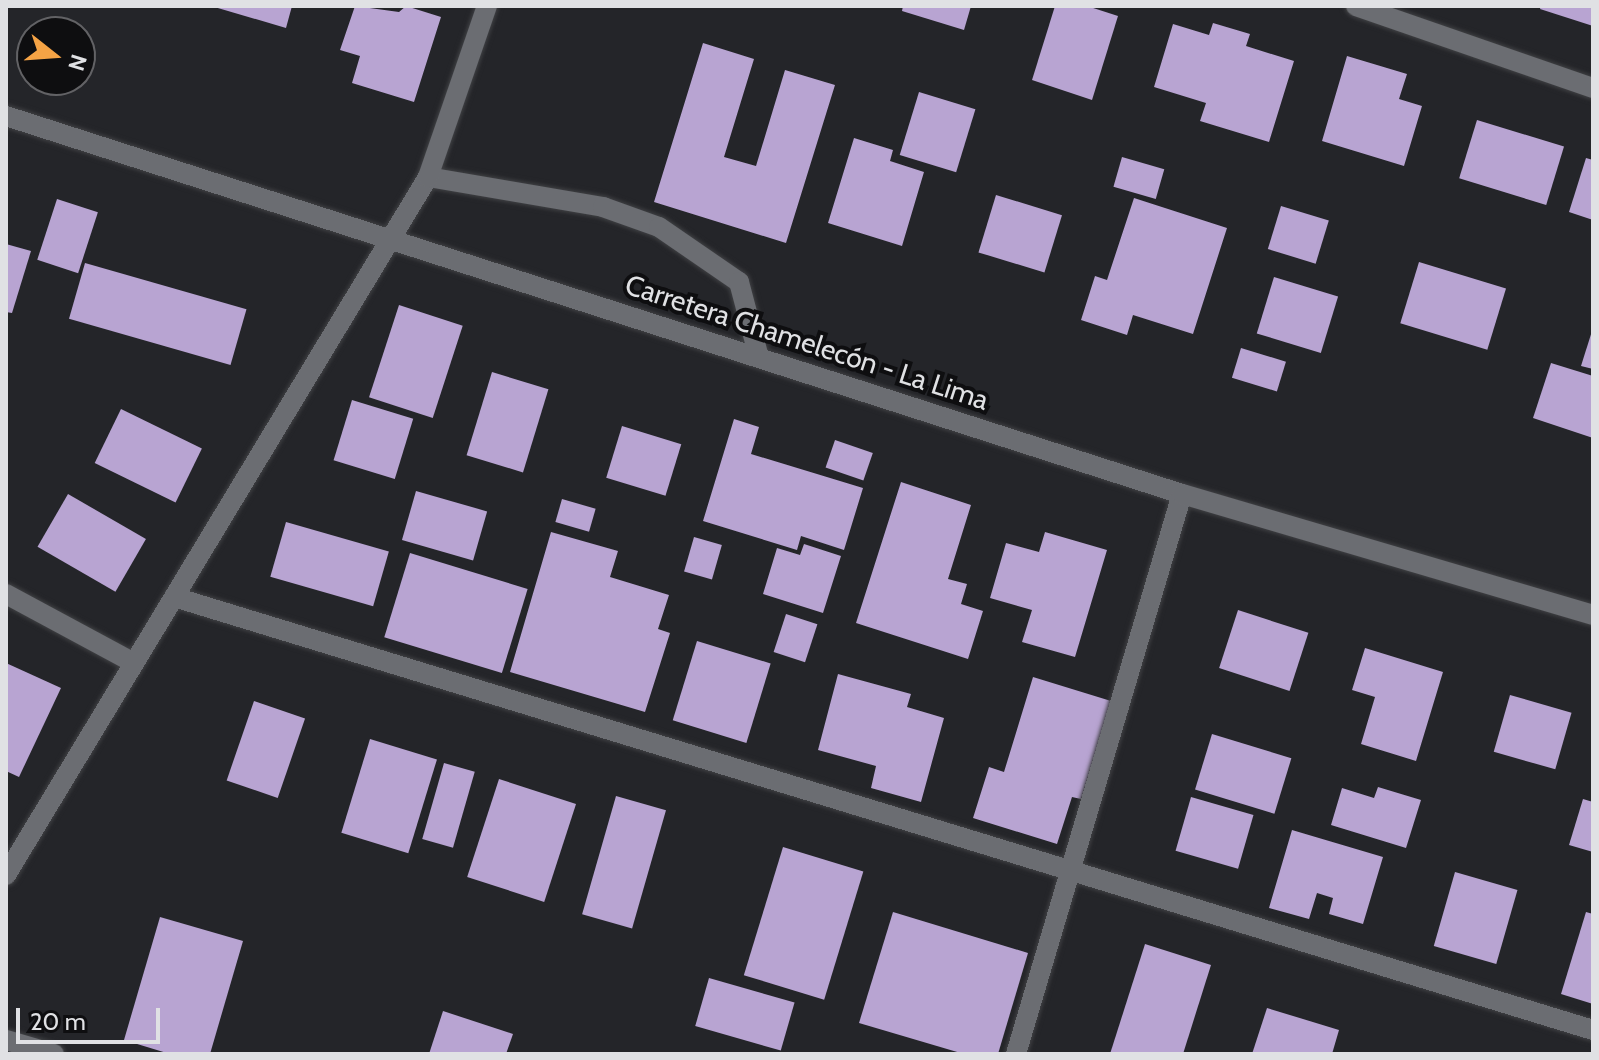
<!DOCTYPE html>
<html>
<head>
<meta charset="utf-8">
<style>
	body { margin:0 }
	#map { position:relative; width:1599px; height:1060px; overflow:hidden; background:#242529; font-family:Cabin,sans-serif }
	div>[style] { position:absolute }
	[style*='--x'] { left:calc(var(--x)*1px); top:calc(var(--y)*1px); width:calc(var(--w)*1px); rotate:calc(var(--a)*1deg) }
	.building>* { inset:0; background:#b8a4d2; transform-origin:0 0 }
	.roads { filter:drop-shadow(0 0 2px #404144) drop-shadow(0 0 2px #404144) }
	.minor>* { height:20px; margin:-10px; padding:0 10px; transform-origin:10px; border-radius:10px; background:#6b6d72 }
	.tertiary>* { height:20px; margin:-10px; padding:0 10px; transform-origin:10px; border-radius:10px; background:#6b6d72 }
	span { translate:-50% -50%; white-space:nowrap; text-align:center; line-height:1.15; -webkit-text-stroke:8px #0e0e10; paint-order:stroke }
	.street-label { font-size:28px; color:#e0e1e4 }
	.frame { position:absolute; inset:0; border:8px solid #e0e1e4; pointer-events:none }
	.north { position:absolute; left:16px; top:16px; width:80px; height:80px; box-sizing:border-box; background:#0e0e10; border:2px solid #626265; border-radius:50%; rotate:107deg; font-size:22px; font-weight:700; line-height:32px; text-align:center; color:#e0e1e4 }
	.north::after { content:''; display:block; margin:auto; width:28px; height:36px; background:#f5a345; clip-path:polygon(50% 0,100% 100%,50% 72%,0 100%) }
	.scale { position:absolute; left:16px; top:1008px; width:144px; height:36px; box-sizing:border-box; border:4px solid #e0e1e4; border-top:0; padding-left:10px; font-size:24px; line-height:28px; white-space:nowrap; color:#e0e1e4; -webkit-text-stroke:6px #0e0e10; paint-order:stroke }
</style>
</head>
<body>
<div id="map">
	<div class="building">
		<i style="clip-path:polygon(211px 6px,292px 6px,286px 28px)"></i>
		<i style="clip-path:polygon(355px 6px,399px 12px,406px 6px,441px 17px,414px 102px,352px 83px,360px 56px,340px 50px)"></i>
		<i style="clip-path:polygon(903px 6px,971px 6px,964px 30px,902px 11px)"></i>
		<i style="clip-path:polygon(1055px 6px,1087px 6px,1118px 16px,1092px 100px,1032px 80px)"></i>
		<i style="clip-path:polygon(1541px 6px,1593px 6px,1593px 26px,1540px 9px)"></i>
		<i style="clip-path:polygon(1213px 23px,1250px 34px,1246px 46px,1294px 61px,1269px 142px,1200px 121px,1206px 103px,1154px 87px,1173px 24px,1209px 35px)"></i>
		<i style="clip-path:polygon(703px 43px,754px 59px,724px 157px,756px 166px,785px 70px,835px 85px,786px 243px,654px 202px)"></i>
		<i style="clip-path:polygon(1347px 56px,1407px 74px,1399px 99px,1422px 106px,1404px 166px,1322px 141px)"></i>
		<i style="left:919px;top:92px;width:59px;height:66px;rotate:17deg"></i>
		<i style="left:1477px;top:120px;width:91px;height:61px;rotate:17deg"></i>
		<i style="clip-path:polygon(854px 138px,893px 150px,890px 161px,924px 172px,902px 246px,828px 223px)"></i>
		<i style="left:1122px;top:157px;width:44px;height:31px;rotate:16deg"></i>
		<i style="clip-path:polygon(1586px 158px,1593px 160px,1593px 220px,1569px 212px)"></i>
		<i style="left:996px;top:195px;width:69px;height:60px;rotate:17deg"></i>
		<i style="clip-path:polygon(1134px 198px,1227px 228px,1193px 334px,1133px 315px,1127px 335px,1081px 320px,1095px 276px,1107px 280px)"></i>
		<i style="left:57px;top:199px;width:43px;height:64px;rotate:18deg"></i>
		<i style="left:1281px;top:206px;width:50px;height:45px;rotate:17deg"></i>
		<i style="clip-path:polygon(6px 244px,31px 251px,12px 313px,6px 312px)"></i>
		<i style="left:1419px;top:262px;width:91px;height:64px;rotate:17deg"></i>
		<i style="left:85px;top:263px;width:168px;height:58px;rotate:16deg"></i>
		<i style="left:1274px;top:277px;width:67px;height:59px;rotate:17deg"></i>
		<i style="left:399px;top:305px;width:67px;height:97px;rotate:18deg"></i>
		<i style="clip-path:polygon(1592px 331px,1593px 331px,1593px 369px,1581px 366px)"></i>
		<i style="left:1241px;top:348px;width:47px;height:31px;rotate:17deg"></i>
		<i style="clip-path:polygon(1551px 363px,1593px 376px,1593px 438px,1533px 418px)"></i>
		<i style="left:492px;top:372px;width:59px;height:87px;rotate:17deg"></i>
		<i style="left:352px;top:400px;width:64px;height:63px;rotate:17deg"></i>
		<i style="left:121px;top:409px;width:90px;height:60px;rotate:26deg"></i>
		<i style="clip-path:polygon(734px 419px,759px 427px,751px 454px,863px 488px,844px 550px,801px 536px,797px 550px,703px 521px)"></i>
		<i style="left:622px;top:426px;width:62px;height:54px;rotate:17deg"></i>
		<i style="left:835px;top:440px;width:40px;height:29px;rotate:19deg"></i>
		<i style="clip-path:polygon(901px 482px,971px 505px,948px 579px,967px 584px,961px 604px,983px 611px,968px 659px,856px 623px)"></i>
		<i style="left:416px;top:491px;width:74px;height:51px;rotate:16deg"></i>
		<i style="left:68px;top:494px;width:90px;height:61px;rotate:30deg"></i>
		<i style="left:562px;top:499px;width:35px;height:24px;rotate:16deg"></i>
		<i style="left:286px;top:522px;width:107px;height:57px;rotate:16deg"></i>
		<i style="clip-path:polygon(551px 532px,618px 551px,610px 577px,669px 595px,658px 629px,670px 633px,645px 712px,510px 672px)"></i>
		<i style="clip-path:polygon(1045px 532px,1107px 550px,1075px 657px,1022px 642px,1032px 610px,990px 598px,1006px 543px,1039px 552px)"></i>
		<i style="left:694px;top:537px;width:29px;height:36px;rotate:16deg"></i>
		<i style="clip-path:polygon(804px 544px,841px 556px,823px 613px,763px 594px,777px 548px,800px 555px)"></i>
		<i style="left:410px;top:553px;width:123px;height:88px;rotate:17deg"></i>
		<i style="left:1238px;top:610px;width:74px;height:61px;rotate:18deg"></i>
		<i style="left:786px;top:614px;width:33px;height:40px;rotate:18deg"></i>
		<i style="left:697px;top:641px;width:77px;height:83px;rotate:17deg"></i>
		<i style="clip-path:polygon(1365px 648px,1443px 672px,1416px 761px,1361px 744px,1375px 697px,1352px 690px)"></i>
		<i style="clip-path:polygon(6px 663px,61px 688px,19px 777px,6px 771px)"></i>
		<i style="clip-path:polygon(838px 674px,911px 694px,907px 707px,944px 718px,921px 802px,871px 788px,876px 766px,818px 750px)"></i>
		<i style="clip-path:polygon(1033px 677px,1111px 701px,1081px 799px,1072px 797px,1057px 844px,973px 818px,989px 767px,1004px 772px)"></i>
		<i style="left:1510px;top:695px;width:64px;height:59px;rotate:16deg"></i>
		<i style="left:254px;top:701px;width:54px;height:84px;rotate:19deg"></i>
		<i style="left:1212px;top:734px;width:83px;height:58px;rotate:17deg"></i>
		<i style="left:370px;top:739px;width:70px;height:98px;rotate:17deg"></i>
		<i style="left:444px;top:763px;width:32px;height:79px;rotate:16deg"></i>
		<i style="left:499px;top:779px;width:81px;height:103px;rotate:18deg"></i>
		<i style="clip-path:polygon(1378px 787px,1421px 800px,1406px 848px,1331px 825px,1342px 788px,1374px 798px)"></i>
		<i style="left:616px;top:796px;width:52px;height:123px;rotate:16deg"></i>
		<i style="left:1191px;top:797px;width:65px;height:56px;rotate:16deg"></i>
		<i style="clip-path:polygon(1583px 799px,1593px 802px,1593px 852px,1569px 845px)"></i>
		<i style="clip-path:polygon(1292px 830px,1383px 857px,1363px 924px,1329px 914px,1333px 898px,1317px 893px,1309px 919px,1269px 908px)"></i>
		<i style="left:783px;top:847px;width:84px;height:134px;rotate:17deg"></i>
		<i style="left:1455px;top:872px;width:65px;height:77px;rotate:16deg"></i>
		<i style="clip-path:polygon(893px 912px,1028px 953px,998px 1054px,964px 1054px,859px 1023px)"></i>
		<i style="clip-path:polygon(1586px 912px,1593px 914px,1593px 1004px,1561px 994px)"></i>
		<i style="clip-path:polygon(160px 917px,243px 941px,210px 1054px,170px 1054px,124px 1040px)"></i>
		<i style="clip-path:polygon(1145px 944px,1211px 965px,1183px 1054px,1110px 1054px)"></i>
		<i style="left:709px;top:978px;width:89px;height:50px;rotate:16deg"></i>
		<i style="clip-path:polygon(1267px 1008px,1339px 1030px,1332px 1054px,1252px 1054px)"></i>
		<i style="clip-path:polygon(443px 1011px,513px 1034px,506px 1054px,429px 1054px)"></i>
	</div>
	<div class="roads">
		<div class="minor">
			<i style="--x:1356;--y:6;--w:251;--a:19.1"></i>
			<i style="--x:428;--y:177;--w:178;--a:9.7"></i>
			<i style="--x:603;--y:207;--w:59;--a:19.7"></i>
			<i style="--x:659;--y:227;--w:97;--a:34.5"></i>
			<i style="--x:739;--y:282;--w:74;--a:75.2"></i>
			<i style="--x:6;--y:594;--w:145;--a:28.3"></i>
			<i style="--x:174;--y:597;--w:1484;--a:16.97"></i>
			<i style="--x:6;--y:875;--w:816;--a:-58.84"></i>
			<i style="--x:428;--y:177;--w:181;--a:-71"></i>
			<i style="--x:6;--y:1040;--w:50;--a:16.3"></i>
			<i style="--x:1016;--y:1054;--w:584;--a:-73.49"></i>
		</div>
		<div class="tertiary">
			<i style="--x:6;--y:116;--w:1235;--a:17.82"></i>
			<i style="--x:1182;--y:494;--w:428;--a:16.4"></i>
		</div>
	</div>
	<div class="street-label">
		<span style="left:807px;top:342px;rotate:18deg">Carretera Chamelecón - La Lima</span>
	</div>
	<div class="frame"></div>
	<div class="north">N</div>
	<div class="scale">20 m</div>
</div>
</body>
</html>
